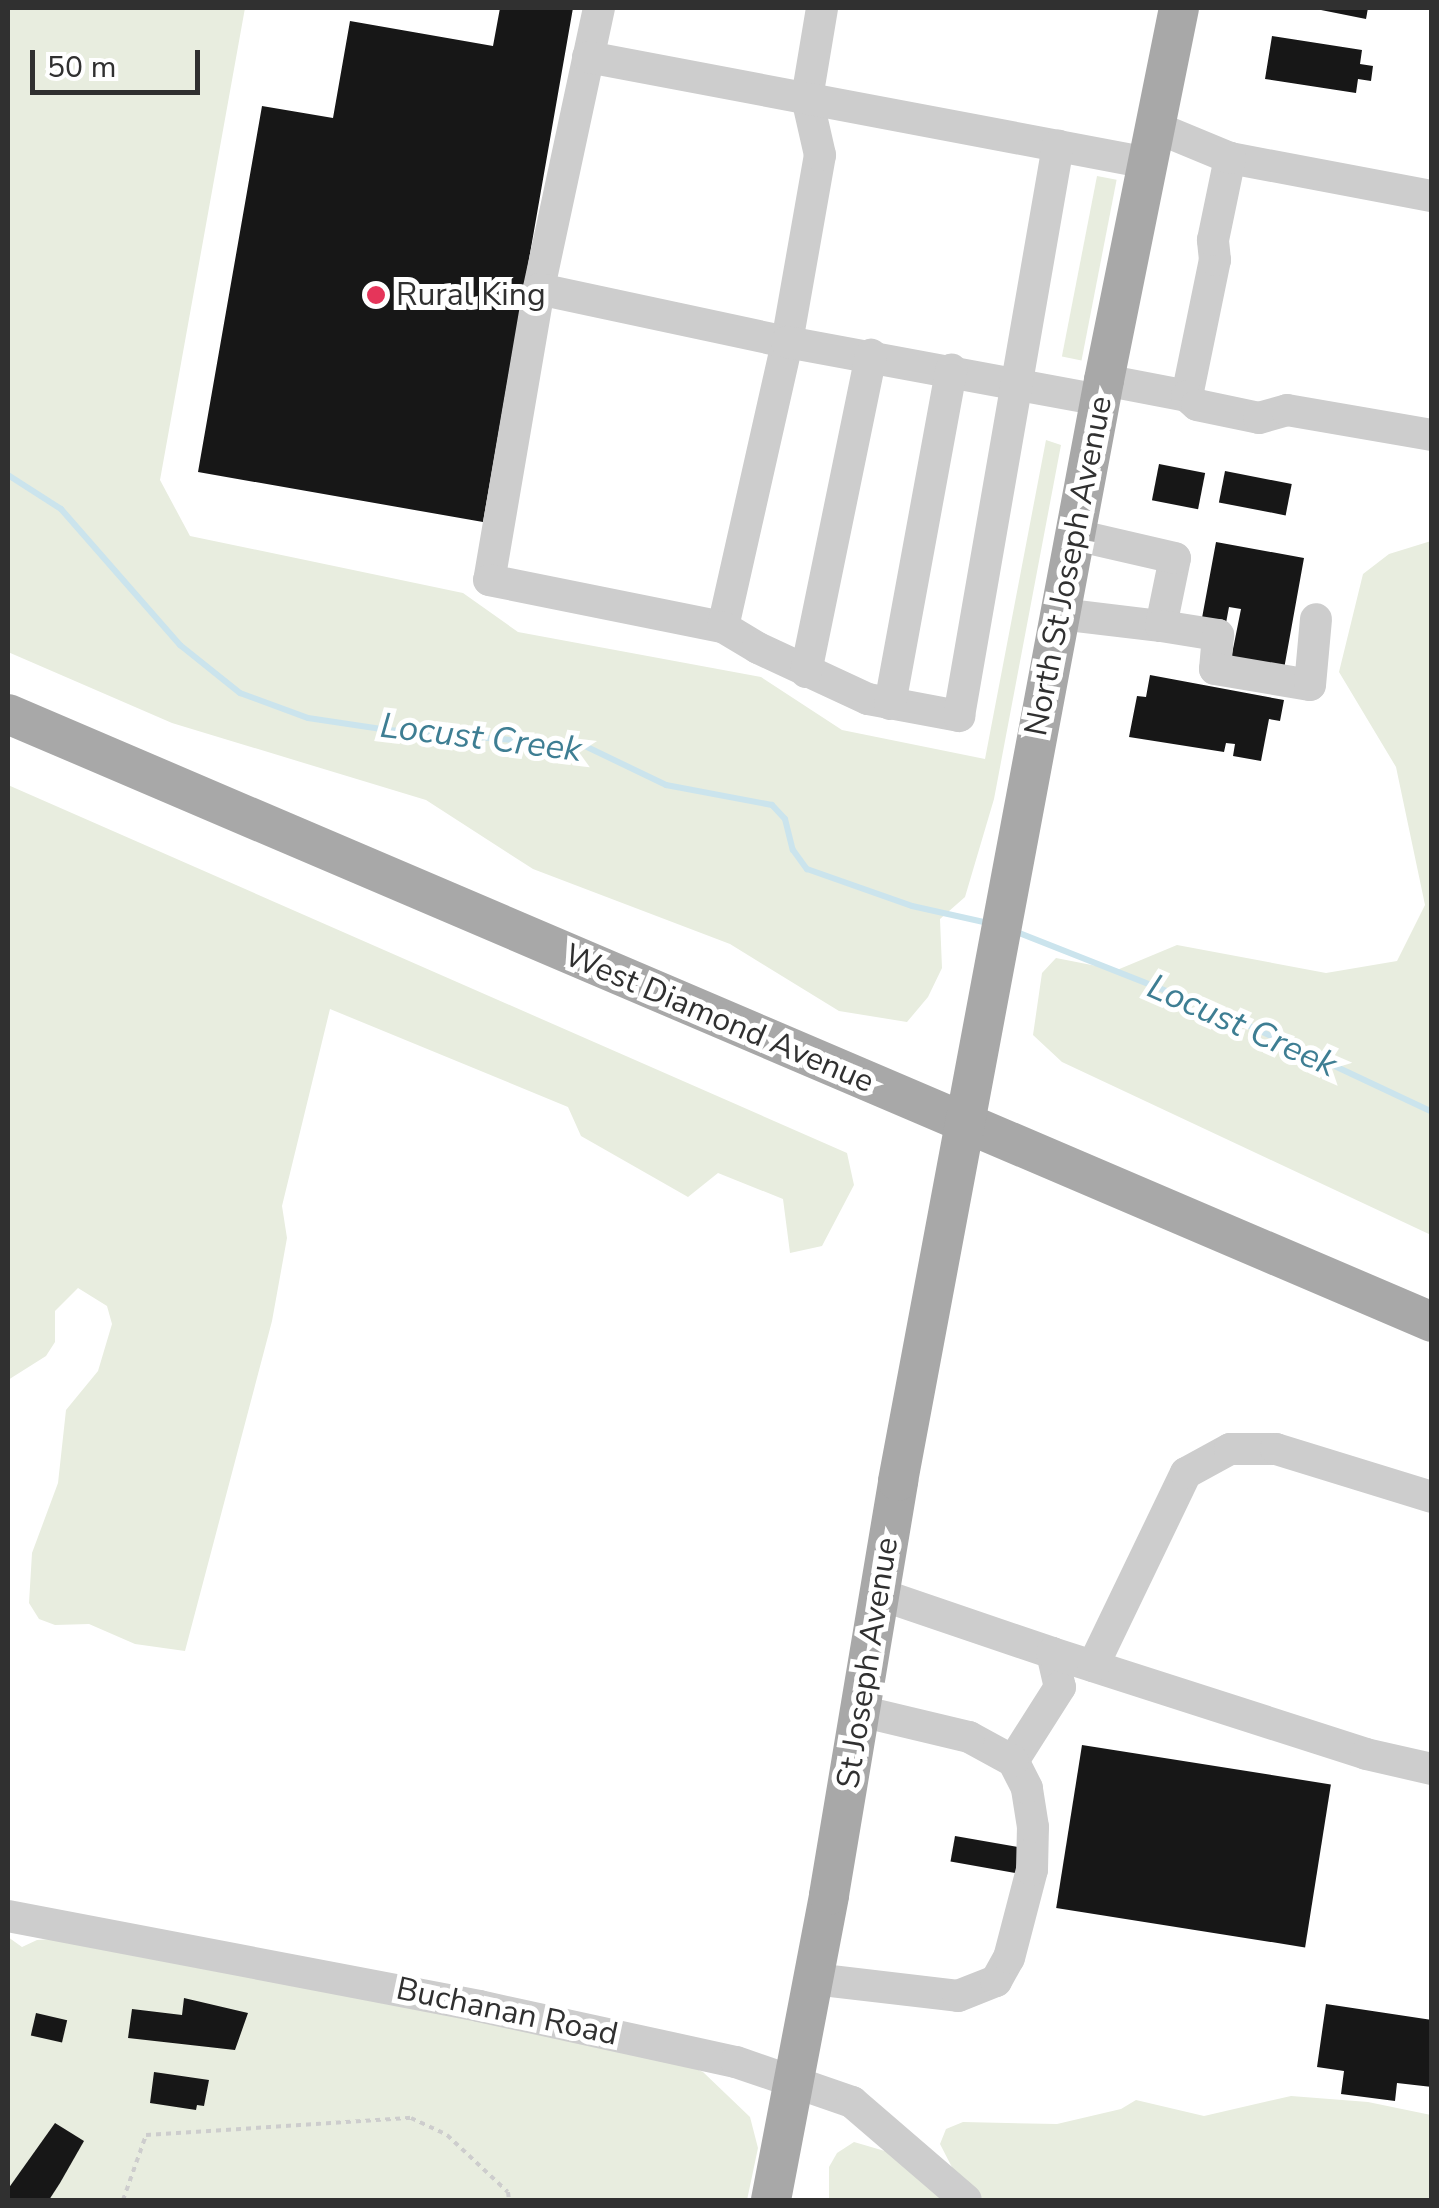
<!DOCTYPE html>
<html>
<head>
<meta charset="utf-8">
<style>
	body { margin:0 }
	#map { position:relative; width:1439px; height:2208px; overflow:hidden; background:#fff; font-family:"Nunito Sans",sans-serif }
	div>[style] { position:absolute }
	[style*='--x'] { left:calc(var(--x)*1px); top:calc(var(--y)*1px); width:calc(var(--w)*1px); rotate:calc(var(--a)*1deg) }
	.green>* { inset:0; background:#e8eddf; transform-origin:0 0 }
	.stream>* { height:6px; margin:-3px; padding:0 3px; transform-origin:3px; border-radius:3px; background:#cbe4ed }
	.building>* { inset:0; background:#171717; transform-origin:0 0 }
	.path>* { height:4px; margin-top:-2px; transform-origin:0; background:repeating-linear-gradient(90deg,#cdcdcd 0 5px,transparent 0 10px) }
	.minor>* { height:32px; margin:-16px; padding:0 16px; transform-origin:16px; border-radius:16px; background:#cdcdcd }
	.major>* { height:40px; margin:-20px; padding:0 20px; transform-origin:20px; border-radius:20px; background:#a8a8a8 }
	.dots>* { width:28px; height:28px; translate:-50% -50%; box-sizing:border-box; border:5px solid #fff; border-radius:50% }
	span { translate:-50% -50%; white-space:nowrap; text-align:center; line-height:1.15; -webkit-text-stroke:10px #fff; paint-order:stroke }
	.poi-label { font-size:32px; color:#303030 }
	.left { translate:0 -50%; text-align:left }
	.street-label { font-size:32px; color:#303030 }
	.water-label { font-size:35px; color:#3e7e93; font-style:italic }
	.frame { position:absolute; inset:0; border:10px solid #303030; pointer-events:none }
	.scale { position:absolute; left:30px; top:50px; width:170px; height:45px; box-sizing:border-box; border:5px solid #303030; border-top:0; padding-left:12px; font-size:30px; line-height:35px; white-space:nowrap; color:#303030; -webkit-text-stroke:8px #fff; paint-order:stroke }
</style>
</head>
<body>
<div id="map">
	<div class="green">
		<i style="clip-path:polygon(8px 8px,245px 8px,160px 480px,190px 536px,463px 593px,518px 632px,761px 677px,842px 730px,985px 759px,1046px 440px,1061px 445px,994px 799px,965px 897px,940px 919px,942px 968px,928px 997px,907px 1022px,839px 1011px,730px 944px,533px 869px,426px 800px,172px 723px,8px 652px)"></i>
		<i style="left:1097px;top:176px;width:20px;height:184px;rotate:11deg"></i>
		<i style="clip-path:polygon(1431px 541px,1432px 541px,1431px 1235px,1062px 1062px,1033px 1035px,1042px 973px,1056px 958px,1117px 970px,1177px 945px,1326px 973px,1397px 961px,1425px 905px,1396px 767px,1339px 672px,1363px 574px,1389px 554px)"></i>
		<i style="clip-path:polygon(8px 785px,847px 1153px,854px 1185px,822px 1246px,790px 1253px,783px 1199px,718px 1173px,688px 1197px,581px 1136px,568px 1107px,330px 1009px,282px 1206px,287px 1238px,272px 1321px,185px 1651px,135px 1644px,89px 1624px,55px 1625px,39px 1619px,29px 1603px,32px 1553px,58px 1483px,66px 1410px,98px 1371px,112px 1324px,107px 1306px,78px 1288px,55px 1311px,55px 1342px,46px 1356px,8px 1380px)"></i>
		<i style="clip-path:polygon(8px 1937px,22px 1947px,37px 1940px,70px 1938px,674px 2059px,703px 2072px,750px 2117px,758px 2148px,747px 2200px,8px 2200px)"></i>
		<i style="clip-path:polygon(1291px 2096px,1368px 2102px,1431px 2115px,1431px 2200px,984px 2200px,957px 2177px,940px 2144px,946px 2129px,963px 2122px,1057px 2124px,1121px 2109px,1136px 2100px,1204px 2116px)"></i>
		<i style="clip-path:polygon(854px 2142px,895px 2154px,944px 2200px,829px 2200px,829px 2167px,837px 2153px)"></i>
	</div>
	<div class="stream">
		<i style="--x:8;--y:475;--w:63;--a:32.7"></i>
		<i style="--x:61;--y:509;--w:181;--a:48.8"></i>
		<i style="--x:180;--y:645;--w:77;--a:38.7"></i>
		<i style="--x:240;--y:693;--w:72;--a:20.2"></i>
		<i style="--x:308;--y:718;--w:81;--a:8.5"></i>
		<i style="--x:388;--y:730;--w:198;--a:4.6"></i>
		<i style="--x:585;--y:746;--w:90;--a:25.7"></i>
		<i style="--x:666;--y:785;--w:108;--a:10.7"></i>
		<i style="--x:772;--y:805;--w:19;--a:47"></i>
		<i style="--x:785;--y:819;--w:32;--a:76"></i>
		<i style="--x:793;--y:850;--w:24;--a:54"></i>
		<i style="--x:807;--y:869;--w:111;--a:19.4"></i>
		<i style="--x:912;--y:906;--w:78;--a:12.6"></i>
		<i style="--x:1014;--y:931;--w:224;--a:21.5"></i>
		<i style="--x:1222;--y:1013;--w:232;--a:25.2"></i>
	</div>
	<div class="building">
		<i style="clip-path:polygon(500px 8px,573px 8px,483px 522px,198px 472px,262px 106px,333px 118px,350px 21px,493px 46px)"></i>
		<i style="clip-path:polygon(1311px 8px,1368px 8px,1366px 19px)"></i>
		<i style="clip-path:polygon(1272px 36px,1362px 50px,1360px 64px,1373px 66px,1371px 81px,1358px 79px,1356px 93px,1265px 79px)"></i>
		<i style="left:1159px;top:464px;width:47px;height:37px;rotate:11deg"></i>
		<i style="left:1225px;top:471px;width:68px;height:32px;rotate:11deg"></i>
		<i style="clip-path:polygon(1216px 542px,1304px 558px,1284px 669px,1231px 659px,1241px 609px,1229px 607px,1226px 623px,1202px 618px)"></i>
		<i style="clip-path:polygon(1150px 675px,1284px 700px,1280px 721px,1269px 719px,1261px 761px,1233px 756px,1235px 744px,1226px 743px,1224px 752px,1129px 737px,1137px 696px,1146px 697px)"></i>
		<i style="left:1082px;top:1745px;width:252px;height:165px;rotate:9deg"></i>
		<i style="left:955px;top:1836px;width:73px;height:26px;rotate:10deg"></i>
		<i style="clip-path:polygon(184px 1998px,248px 2013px,235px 2050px,128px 2038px,132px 2009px,182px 2015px)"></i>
		<i style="clip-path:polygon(1326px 2004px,1432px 2020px,1432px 2087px,1397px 2083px,1395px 2101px,1341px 2094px,1344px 2071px,1317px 2067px)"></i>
		<i style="left:36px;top:2013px;width:32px;height:23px;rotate:13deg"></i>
		<i style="clip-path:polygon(154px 2072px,209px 2080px,204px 2106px,197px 2105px,196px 2110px,150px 2103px)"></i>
		<i style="clip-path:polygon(55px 2123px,84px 2141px,60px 2183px,49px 2200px,8px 2200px,8px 2189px)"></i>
	</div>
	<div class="path">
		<i style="--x:123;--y:2200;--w:69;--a:-70.5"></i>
		<i style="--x:146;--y:2135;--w:266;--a:-3.7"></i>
		<i style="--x:411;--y:2118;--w:40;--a:25"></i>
		<i style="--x:447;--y:2135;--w:83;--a:43.1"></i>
		<i style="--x:508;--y:2192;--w:8;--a:83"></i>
	</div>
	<div class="minor">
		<i style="--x:599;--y:8;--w:287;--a:102.1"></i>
		<i style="--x:539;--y:289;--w:295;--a:99.7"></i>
		<i style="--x:489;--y:580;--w:239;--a:11.4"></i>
		<i style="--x:723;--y:627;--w:292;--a:-77.3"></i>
		<i style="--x:787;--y:342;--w:190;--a:-80"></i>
		<i style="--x:820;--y:155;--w:58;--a:-102.8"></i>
		<i style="--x:807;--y:98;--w:91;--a:-80.5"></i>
		<i style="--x:588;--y:57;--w:570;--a:10.72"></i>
		<i style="--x:1230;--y:158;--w:206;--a:10.7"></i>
		<i style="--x:539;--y:289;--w:254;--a:12.1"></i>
		<i style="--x:787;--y:342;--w:319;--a:10.5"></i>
		<i style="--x:1104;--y:380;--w:85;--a:10.9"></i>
		<i style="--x:1187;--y:396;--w:139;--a:-78.4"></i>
		<i style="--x:1215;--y:260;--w:20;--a:-96"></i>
		<i style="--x:1213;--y:240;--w:84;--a:-78.3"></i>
		<i style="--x:1230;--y:158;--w:81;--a:-157.5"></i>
		<i style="--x:1187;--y:396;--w:13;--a:42"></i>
		<i style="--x:1197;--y:405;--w:63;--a:11.8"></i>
		<i style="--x:1259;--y:418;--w:29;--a:-16"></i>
		<i style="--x:1287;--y:410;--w:147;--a:9.8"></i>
		<i style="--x:1060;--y:614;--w:102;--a:6.8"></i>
		<i style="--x:1161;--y:626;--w:69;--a:-78.4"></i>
		<i style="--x:1175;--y:558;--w:103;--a:-167"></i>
		<i style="--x:1161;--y:626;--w:58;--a:9"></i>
		<i style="--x:1218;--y:635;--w:34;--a:95"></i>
		<i style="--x:1215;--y:669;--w:96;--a:9.6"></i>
		<i style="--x:1310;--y:685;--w:66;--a:-84.8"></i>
		<i style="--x:723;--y:627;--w:41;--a:31"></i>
		<i style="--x:758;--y:648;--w:121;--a:24.9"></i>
		<i style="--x:868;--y:699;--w:93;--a:10.6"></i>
		<i style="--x:959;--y:716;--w:579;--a:-80.15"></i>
		<i style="--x:806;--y:672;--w:324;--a:-78.4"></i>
		<i style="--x:890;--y:704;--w:340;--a:-79.6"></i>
		<i style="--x:879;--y:1594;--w:183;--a:18.8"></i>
		<i style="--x:1052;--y:1653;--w:35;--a:77"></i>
		<i style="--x:1060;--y:1687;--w:88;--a:122.4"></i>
		<i style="--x:1052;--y:1653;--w:330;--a:17.8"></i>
		<i style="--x:1366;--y:1754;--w:68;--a:12.8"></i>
		<i style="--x:1093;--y:1666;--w:214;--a:-64.3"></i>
		<i style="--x:1186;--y:1473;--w:50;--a:-28.6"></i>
		<i style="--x:1230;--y:1449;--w:46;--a:0"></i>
		<i style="--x:1276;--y:1449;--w:163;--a:17.1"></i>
		<i style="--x:8;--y:1916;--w:480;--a:10.8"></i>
		<i style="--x:479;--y:2006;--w:263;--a:12.3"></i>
		<i style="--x:736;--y:2062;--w:123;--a:19"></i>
		<i style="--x:852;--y:2102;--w:150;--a:40.7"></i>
		<i style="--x:814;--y:1979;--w:145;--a:6.7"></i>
		<i style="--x:958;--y:1996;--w:41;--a:-21.5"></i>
		<i style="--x:996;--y:1981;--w:26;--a:-61"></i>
		<i style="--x:1009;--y:1958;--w:91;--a:-75.4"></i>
		<i style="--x:1032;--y:1870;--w:43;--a:-88.7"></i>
		<i style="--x:1033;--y:1827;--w:39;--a:-99"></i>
		<i style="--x:1027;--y:1788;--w:30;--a:-117"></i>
		<i style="--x:1013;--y:1761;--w:50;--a:-151.4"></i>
		<i style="--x:969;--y:1737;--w:112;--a:-166.6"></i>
	</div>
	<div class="major">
		<i style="--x:8;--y:714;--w:1548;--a:23.12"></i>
		<i style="--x:771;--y:2200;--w:310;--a:-79.2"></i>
		<i style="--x:829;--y:1895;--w:420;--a:-80.5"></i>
		<i style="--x:898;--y:1481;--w:1120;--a:-79.4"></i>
		<i style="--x:1104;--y:380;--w:379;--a:-78.6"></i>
	</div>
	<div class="dots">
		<i style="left:376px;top:295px;background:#e5355a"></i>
	</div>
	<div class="poi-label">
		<span class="left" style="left:396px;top:295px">Rural King</span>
	</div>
	<div class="street-label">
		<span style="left:1069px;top:566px;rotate:-79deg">North St Joseph Avenue</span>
		<span style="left:719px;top:1019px;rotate:23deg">West Diamond Avenue</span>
		<span style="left:868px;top:1663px;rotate:-81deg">St Joseph Avenue</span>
		<span style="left:507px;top:2012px;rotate:12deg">Buchanan Road</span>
	</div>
	<div class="water-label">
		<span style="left:481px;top:738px;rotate:7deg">Locust Creek</span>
		<span style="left:1242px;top:1026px;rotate:24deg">Locust Creek</span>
	</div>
	<div class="frame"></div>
	<div class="scale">50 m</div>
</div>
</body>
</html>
